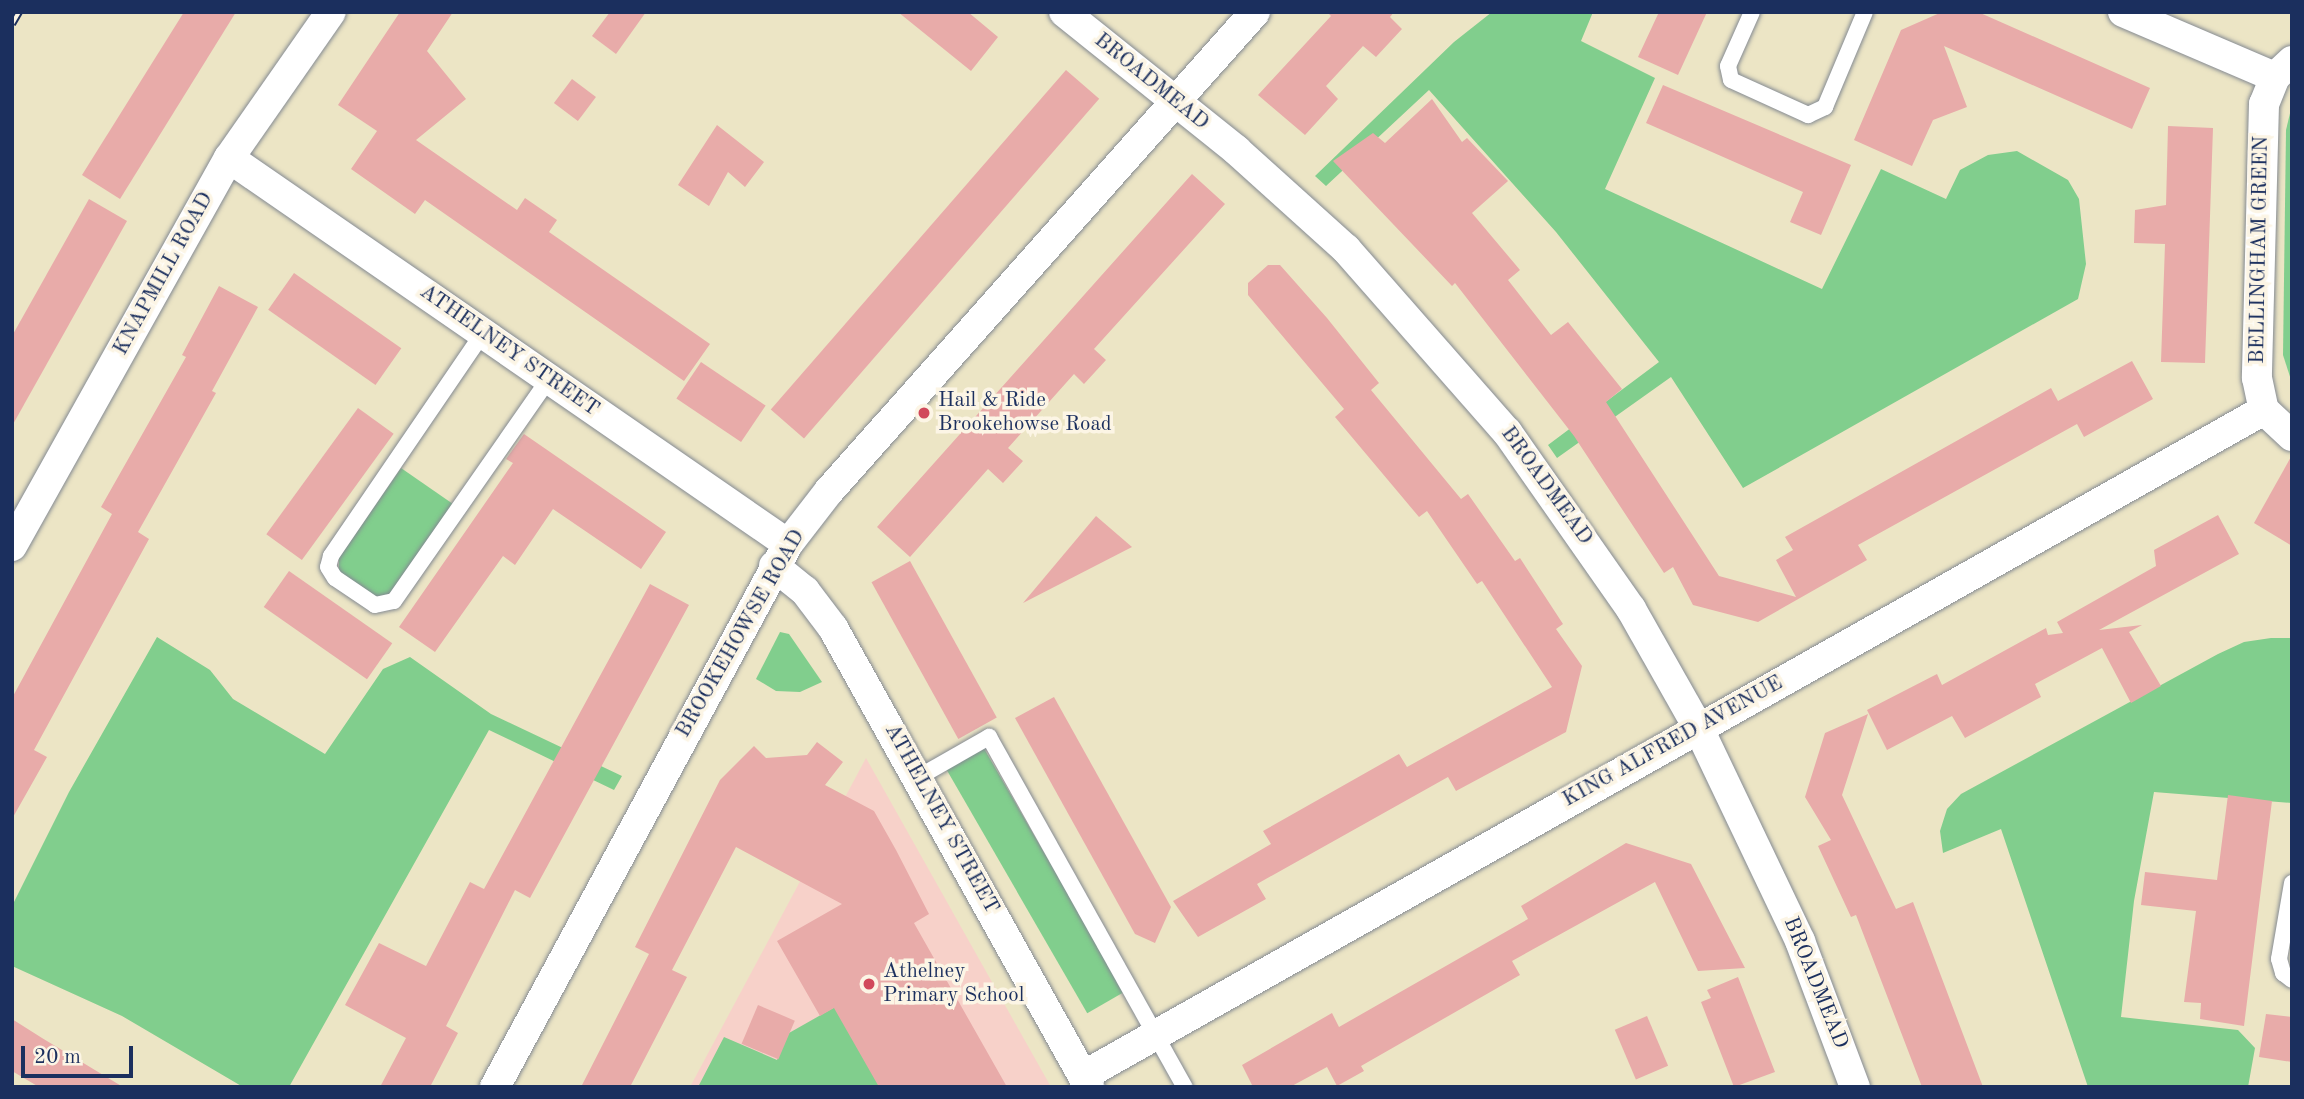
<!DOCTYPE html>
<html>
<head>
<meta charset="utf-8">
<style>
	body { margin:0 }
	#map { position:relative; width:2304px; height:1099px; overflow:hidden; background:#ece5c5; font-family:"Old Standard TT",serif }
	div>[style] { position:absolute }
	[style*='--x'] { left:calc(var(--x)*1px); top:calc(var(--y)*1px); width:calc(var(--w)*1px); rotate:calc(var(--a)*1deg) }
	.built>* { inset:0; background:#f7d1c9 }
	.green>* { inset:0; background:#81ce8d; transform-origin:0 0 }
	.building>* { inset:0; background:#e8aba9; transform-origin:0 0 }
	.roads { filter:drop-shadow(0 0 2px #848a92) drop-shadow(0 0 2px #848a92) }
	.lane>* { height:16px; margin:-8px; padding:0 8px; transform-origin:8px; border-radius:8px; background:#fff }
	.street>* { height:30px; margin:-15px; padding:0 15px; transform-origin:15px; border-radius:15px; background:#fff }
	.rail>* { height:8px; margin-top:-4px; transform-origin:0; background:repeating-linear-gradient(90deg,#fcf5e5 0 16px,#1b2f5e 0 32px); box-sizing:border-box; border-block:2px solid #1b2f5e }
	.dots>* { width:19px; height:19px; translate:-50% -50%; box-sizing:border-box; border:4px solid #fcf5e5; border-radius:50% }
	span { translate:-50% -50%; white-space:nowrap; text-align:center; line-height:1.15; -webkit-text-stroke:7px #fcf5e5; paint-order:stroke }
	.street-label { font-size:21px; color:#1b2f5e }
	.poi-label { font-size:21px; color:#1b2f5e }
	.left { translate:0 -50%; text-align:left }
	.frame { position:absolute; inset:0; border:14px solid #1b2f5e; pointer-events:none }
	.scale { position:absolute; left:21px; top:1046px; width:112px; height:32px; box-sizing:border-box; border:4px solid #1b2f5e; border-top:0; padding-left:9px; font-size:21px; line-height:24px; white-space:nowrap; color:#1b2f5e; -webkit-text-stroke:5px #fcf5e5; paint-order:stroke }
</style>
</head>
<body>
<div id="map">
	<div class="built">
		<i style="clip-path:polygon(866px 758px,1051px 1087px,690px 1087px)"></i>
	</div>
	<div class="green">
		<i style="clip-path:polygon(1492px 12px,1593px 12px,1581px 41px,1655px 78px,1605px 189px,1822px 289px,1881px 169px,1946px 199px,1960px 170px,1988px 155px,2017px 151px,2068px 180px,2079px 199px,2086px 264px,2078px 299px,1743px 488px,1671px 377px,1557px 458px,1548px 445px,1659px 362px,1556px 232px,1429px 90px,1326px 186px,1315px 176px,1454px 42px)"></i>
		<i style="clip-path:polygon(2292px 105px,2292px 383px,2283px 355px,2286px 130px)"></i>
		<i style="clip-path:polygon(401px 468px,453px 504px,389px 596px,376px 599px,339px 573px,339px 558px)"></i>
		<i style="clip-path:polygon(780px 632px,789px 634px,822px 682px,800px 692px,776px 691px,756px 679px)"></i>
		<i style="clip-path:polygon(157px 637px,210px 670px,233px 699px,325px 754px,383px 669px,410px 657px,491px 714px,622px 776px,614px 790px,489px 730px,289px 1087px,243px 1087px,122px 1016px,12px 966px,12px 906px,69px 792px)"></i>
		<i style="clip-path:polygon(2271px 638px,2292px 638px,2292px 803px,2154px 792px,2134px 901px,2121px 1017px,2238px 1030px,2255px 1048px,2248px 1087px,2088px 1087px,2001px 829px,1943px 853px,1940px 831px,1947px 809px,1961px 794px,2218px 654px,2244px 642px)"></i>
		<i style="left:982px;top:745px;width:285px;height:43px;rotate:60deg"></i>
		<i style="clip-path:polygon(849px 999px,879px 1087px,698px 1087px,724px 1037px,777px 1060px,789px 1033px)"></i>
	</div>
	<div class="building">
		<i style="clip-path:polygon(184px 12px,236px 12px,120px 199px,82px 175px)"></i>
		<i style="clip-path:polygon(400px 12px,453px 12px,427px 51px,466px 99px,416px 140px,517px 210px,525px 198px,557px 220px,549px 232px,710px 344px,684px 381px,425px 200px,415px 214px,351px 169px,377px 131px,338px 105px)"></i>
		<i style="clip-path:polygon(610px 12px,646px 12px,616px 54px,592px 36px)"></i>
		<i style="clip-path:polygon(898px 12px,968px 12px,998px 37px,971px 71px)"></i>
		<i style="clip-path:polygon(1327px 12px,1394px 12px,1390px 17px,1402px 29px,1376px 57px,1363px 46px,1326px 86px,1338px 99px,1305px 135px,1258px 95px,1331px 16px)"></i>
		<i style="clip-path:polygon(1659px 12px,1707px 12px,1678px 75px,1638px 57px)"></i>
		<i style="clip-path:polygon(1942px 12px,1978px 12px,2150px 88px,2132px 129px,1944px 46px,1967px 107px,1933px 120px,1912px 166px,1854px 140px,1901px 30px)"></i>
		<i style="left:1066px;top:70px;width:44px;height:450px;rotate:41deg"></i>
		<i style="left:572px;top:79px;width:30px;height:30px;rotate:37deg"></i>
		<i style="clip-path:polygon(1663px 85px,1851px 165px,1821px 235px,1790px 222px,1803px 192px,1646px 123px)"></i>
		<i style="clip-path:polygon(1432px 99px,1462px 142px,1467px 138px,1508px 181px,1472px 213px,1520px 270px,1508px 280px,1551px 335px,1568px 322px,1622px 389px,1606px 402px,1719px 576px,1796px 597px,1776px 560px,1793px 550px,1785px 537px,2051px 388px,2058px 401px,2132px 361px,2153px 399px,2084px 437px,2077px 424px,1858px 545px,1867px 560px,1758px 622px,1693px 605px,1673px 567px,1664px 573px,1574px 436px,1455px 283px,1452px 286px,1333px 161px,1373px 133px,1385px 143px)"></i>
		<i style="clip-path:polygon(717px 125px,764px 162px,745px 187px,728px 172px,709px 206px,678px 185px)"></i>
		<i style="clip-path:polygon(2168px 126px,2213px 128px,2205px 363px,2161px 362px,2165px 244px,2134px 243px,2135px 210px,2166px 205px)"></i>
		<i style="clip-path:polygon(1192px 174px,1225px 204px,1094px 349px,1106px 360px,1084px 384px,1074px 374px,1008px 448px,1023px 461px,1003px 483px,988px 469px,910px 557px,877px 527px)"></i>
		<i style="clip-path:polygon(89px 199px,127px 221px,12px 426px,12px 336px)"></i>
		<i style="clip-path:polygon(1268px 265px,1280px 265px,1327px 318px,1379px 383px,1371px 390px,1461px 499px,1468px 494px,1515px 561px,1520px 558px,1563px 624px,1556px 629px,1582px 666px,1566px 732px,1456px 791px,1448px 777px,1257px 884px,1266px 899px,1198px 937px,1173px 901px,1271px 844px,1263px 831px,1399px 754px,1407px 767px,1552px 687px,1482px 581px,1477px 584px,1427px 511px,1419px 517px,1335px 417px,1344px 409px,1248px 295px,1248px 283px)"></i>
		<i style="left:294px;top:273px;width:131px;height:45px;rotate:35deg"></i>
		<i style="clip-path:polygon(219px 286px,258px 307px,212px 391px,216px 393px,138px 532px,149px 539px,34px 750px,47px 757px,12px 819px,12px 698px,112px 514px,101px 507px,186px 357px,182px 355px)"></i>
		<i style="left:701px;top:362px;width:78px;height:44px;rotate:34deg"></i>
		<i style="left:358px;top:408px;width:44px;height:156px;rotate:36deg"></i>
		<i style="clip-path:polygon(524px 434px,666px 532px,641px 569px,553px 509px,515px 565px,503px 556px,435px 652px,399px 627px,513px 463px,506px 459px)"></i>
		<i style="clip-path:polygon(2292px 455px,2292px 546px,2254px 523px)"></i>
		<i style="clip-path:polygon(2218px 515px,2239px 554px,2099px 630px,2142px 625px,2129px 632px,2161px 686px,2131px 703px,2102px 648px,2035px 684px,2041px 697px,1965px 738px,1952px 716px,1887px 750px,1867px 710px,1937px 674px,1942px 685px,2046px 628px,2048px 635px,2063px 633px,2057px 622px,2156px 566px,2154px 550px)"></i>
		<i style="clip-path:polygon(1096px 516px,1132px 547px,1023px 603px)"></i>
		<i style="left:910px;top:561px;width:179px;height:44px;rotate:61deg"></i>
		<i style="left:289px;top:571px;width:126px;height:44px;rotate:35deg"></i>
		<i style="clip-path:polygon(650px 584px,689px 605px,530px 898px,515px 890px,446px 1026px,458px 1033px,430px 1087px,380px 1087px,406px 1038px,345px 1005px,379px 943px,426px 966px,470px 882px,484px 889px)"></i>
		<i style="clip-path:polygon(1054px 697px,1171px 907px,1155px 943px,1135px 934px,1015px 718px)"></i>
		<i style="clip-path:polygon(1868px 714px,1842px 795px,1896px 909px,1913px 902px,1983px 1087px,1922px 1087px,1856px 915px,1851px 917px,1818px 846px,1831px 840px,1805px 797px,1825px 733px)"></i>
		<i style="clip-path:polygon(817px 742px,843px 762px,825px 785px,874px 811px,896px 850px,929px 914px,914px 923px,1007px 1087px,879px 1087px,834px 1008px,820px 1016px,777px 941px,842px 904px,736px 847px,672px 970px,687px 977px,630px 1087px,581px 1087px,649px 954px,635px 947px,720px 780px,754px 746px,766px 758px,807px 755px)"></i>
		<i style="clip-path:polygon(2228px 795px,2272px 801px,2244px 1026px,2200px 1019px,2201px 1003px,2184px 1002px,2196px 911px,2141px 905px,2145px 872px,2217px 880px)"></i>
		<i style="clip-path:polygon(1626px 843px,1691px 864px,1745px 968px,1698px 971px,1655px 882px,1512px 961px,1520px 975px,1361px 1066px,1364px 1071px,1337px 1086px,1327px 1067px,1290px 1087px,1253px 1087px,1242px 1065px,1332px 1013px,1339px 1027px,1528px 919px,1521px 906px)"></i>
		<i style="clip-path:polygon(1738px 977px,1775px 1072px,1734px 1087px,1701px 1002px,1711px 998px,1707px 990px)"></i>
		<i style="left:758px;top:1005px;width:40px;height:42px;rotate:23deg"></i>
		<i style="clip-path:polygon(2266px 1014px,2292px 1017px,2292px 1062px,2259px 1057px)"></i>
		<i style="left:1647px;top:1016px;width:54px;height:35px;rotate:67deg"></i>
		<i style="clip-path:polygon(12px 1019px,42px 1038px,123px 1087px,39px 1087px,12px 1071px)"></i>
	</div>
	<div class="roads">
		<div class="lane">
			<i style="--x:1752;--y:12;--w:59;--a:114"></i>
			<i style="--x:1728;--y:66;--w:14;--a:78"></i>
			<i style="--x:1731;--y:80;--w:85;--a:24.4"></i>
			<i style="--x:1808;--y:115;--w:19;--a:-25"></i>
			<i style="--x:1825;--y:107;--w:103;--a:-67.2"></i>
			<i style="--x:483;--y:333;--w:270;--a:124.3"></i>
			<i style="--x:331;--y:556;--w:11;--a:105"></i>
			<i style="--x:328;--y:567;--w:13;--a:58"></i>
			<i style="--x:335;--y:578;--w:48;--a:34"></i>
			<i style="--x:375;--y:605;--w:19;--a:-12"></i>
			<i style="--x:394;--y:601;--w:271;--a:-55.1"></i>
			<i style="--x:917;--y:778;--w:83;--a:-29.7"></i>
			<i style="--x:989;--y:737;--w:401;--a:60.8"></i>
			<i style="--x:2292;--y:883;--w:77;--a:99.7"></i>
			<i style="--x:2279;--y:959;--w:15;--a:74"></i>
			<i style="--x:2283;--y:973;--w:11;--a:38"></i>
		</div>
		<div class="street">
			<i style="--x:1064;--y:12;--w:221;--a:38.7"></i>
			<i style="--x:1236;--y:150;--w:148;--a:42"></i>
			<i style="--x:1346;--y:249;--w:244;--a:48.7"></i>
			<i style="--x:1507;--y:432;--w:216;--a:55"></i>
			<i style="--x:1631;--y:609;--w:138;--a:60.5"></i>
			<i style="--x:1699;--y:729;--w:235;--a:64.5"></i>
			<i style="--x:1800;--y:941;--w:156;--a:69.4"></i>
			<i style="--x:2123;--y:12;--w:165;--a:23.2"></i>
			<i style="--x:2292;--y:61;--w:23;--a:137"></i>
			<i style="--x:2275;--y:77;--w:29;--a:112"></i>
			<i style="--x:2264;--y:104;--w:274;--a:91.5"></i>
			<i style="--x:2257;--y:378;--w:33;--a:78"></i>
			<i style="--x:2264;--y:410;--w:38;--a:43"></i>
			<i style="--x:229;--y:158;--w:679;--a:34.63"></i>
			<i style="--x:12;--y:546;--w:445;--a:-60.8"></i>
			<i style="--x:229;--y:158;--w:178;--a:-55.1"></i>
			<i style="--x:774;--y:566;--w:40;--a:39"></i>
			<i style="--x:805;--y:591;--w:46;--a:52.9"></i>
			<i style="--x:833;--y:628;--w:526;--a:60.85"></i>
			<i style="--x:1083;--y:1076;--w:1356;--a:-29.42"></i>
			<i style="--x:495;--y:1087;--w:617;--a:-61.65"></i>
			<i style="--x:788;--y:544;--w:67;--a:-52.3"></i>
			<i style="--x:829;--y:491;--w:641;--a:-48.35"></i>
		</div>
	</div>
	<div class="rail">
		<i style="--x:12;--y:24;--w:14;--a:-60"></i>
	</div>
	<div class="dots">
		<i style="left:924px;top:413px;background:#d1495b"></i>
		<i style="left:869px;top:984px;background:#d1495b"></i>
	</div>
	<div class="street-label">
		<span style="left:1151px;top:82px;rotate:39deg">BROADMEAD</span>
		<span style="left:2260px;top:250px;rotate:-89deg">BELLINGHAM GREEN</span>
		<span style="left:164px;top:274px;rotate:-61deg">KNAPMILL ROAD</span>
		<span style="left:509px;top:351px;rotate:35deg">ATHELNEY STREET</span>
		<span style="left:1546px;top:486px;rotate:54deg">BROADMEAD</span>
		<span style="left:741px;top:634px;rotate:-60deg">BROOKEHOWSE ROAD</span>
		<span style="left:1673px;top:742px;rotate:-29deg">KING ALFRED AVENUE</span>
		<span style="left:941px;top:819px;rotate:61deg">ATHELNEY STREET</span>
		<span style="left:1815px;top:983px;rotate:68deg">BROADMEAD</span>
	</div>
	<div class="poi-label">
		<span class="left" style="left:938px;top:413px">Hail &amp; Ride<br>Brookehowse Road</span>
		<span class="left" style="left:883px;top:984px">Athelney<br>Primary School</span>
	</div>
	<div class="frame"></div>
	<div class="scale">20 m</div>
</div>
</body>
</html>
